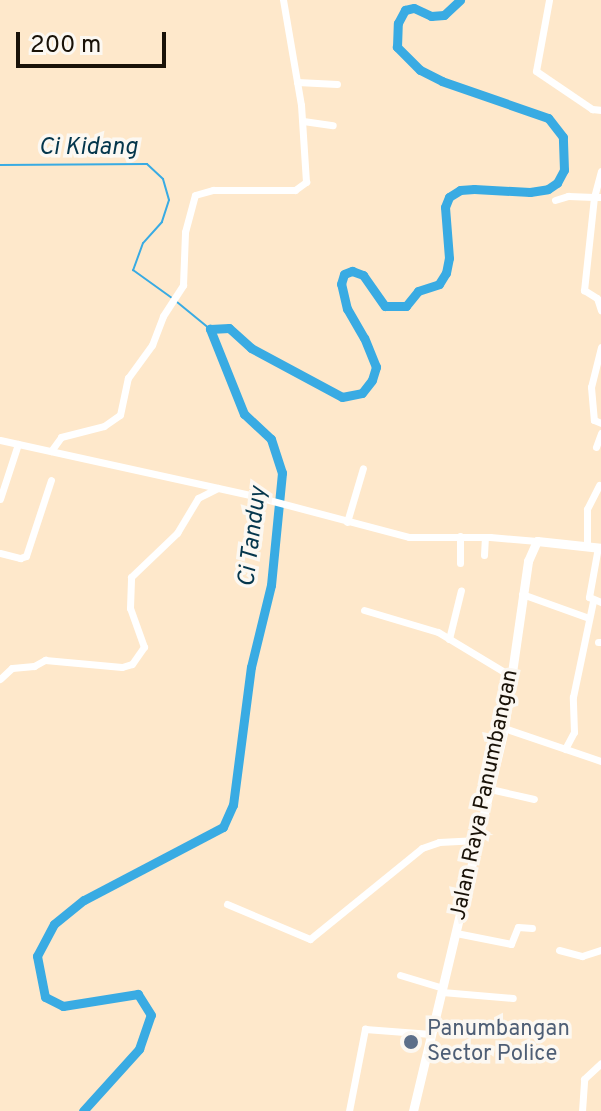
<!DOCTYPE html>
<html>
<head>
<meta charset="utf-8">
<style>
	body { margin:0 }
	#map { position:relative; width:601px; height:1111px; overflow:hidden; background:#fee8cb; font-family:Overpass,sans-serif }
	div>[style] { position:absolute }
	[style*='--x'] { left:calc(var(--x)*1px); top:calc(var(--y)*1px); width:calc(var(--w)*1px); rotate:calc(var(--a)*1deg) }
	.stream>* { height:2px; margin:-1px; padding:0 1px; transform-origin:1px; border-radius:1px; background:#39abe3 }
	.river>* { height:9px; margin:-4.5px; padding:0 4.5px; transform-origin:4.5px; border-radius:4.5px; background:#39abe3 }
	.minor>* { height:7px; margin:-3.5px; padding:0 3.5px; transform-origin:3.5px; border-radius:3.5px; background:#fff }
	.major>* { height:9px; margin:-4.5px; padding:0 4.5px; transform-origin:4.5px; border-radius:4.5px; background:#fff }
	.dots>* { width:22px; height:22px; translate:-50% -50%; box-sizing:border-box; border:4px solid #fcf8f2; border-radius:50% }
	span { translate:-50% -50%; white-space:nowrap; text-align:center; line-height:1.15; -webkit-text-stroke:7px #fcf8f2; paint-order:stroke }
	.street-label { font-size:22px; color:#191208 }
	.service-label { font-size:22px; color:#4e5e75 }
	.left { translate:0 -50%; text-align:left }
	.water-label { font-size:24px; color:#04364c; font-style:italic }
	.scale { position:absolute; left:16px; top:32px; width:150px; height:36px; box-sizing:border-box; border:4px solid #191208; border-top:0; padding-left:10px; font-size:24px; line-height:28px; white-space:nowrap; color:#191208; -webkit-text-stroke:6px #fcf8f2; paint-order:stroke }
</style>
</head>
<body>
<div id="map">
	<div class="stream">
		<i style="--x:0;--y:165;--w:147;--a:-0.4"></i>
		<i style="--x:147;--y:164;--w:22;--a:43"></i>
		<i style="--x:163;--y:179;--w:22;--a:74"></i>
		<i style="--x:169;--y:200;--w:23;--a:108"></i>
		<i style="--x:162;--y:222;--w:28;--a:132"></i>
		<i style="--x:143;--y:243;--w:29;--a:110"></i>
		<i style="--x:133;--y:270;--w:48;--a:35.7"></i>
		<i style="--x:177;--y:302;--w:43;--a:39.3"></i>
	</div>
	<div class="river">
		<i style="--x:83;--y:1111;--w:84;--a:-47.9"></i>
		<i style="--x:139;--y:1049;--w:36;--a:-71"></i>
		<i style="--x:151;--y:1015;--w:25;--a:-122"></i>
		<i style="--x:138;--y:994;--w:76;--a:170.9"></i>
		<i style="--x:63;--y:1006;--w:20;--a:-153"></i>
		<i style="--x:45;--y:997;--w:42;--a:-101"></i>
		<i style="--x:37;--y:956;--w:36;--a:-62"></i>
		<i style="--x:54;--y:924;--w:38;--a:-39"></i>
		<i style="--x:84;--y:900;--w:157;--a:-27.7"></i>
		<i style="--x:223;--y:827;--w:24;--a:-66"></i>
		<i style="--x:233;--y:805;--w:139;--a:-82.6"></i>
		<i style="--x:251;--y:667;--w:84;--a:-76.3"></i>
		<i style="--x:271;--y:585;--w:113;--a:-84.4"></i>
		<i style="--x:282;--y:473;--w:36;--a:-108"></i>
		<i style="--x:271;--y:439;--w:37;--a:-137"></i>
		<i style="--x:244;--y:414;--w:92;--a:-111.8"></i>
		<i style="--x:210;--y:329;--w:19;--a:-3"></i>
		<i style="--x:229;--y:328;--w:30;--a:42"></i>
		<i style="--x:251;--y:348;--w:103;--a:28.3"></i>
		<i style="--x:342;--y:397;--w:20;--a:-11"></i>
		<i style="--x:362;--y:393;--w:16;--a:-52"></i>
		<i style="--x:372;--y:380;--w:14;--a:-73"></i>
		<i style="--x:376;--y:367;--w:31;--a:-112"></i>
		<i style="--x:364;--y:338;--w:34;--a:-120"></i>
		<i style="--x:347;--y:309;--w:26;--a:-103"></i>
		<i style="--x:341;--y:284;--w:10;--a:-73"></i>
		<i style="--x:344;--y:274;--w:9;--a:-21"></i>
		<i style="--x:352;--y:271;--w:12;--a:20"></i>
		<i style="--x:363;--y:275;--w:38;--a:55"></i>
		<i style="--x:385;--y:306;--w:21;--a:0"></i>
		<i style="--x:406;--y:306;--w:19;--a:-51"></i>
		<i style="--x:418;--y:291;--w:22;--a:-18"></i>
		<i style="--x:439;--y:284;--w:13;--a:-58"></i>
		<i style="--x:446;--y:273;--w:15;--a:-79"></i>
		<i style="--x:449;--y:258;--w:51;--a:-94.5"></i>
		<i style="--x:445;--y:207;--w:11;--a:-68"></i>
		<i style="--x:449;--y:197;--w:13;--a:-32"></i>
		<i style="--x:460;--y:190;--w:14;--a:-4"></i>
		<i style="--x:474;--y:189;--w:56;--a:3.1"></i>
		<i style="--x:530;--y:192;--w:18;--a:-9"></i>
		<i style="--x:548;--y:189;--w:11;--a:-34"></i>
		<i style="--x:557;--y:183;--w:15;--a:-62"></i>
		<i style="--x:564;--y:170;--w:33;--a:-92"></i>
		<i style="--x:563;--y:137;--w:24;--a:-128"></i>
		<i style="--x:548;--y:118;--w:112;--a:-160.8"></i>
		<i style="--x:442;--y:81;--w:25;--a:-153"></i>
		<i style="--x:420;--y:70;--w:33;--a:-135"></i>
		<i style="--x:397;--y:47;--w:24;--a:-88"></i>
		<i style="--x:398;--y:23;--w:15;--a:-62"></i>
		<i style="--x:405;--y:10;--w:9;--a:-13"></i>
		<i style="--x:414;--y:8;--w:19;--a:25"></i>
		<i style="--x:431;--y:16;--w:13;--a:-4"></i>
		<i style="--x:444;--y:15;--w:22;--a:-43"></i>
	</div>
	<div class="minor">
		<i style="--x:549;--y:0;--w:72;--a:100.4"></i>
		<i style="--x:536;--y:71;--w:68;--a:34.2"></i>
		<i style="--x:592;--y:109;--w:9;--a:6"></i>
		<i style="--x:297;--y:82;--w:40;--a:2.9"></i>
		<i style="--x:303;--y:121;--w:30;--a:8"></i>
		<i style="--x:601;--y:171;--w:27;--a:105"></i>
		<i style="--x:594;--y:197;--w:7;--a:0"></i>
		<i style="--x:555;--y:200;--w:14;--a:-17"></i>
		<i style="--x:568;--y:196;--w:26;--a:2"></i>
		<i style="--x:594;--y:197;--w:94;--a:96.1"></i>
		<i style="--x:584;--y:290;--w:15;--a:32"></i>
		<i style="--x:597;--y:298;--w:13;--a:72"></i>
		<i style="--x:601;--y:347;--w:41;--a:104"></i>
		<i style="--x:591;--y:387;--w:33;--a:85"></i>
		<i style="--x:594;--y:420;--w:8;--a:23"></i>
		<i style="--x:0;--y:440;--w:256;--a:12.4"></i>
		<i style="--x:250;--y:495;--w:164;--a:14.8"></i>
		<i style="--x:409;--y:537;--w:81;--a:0"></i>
		<i style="--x:490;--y:537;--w:47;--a:4.9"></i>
		<i style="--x:596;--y:447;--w:15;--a:-70"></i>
		<i style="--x:51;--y:451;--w:17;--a:-54"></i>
		<i style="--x:61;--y:437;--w:44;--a:-14.3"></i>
		<i style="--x:104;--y:426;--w:19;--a:-35"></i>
		<i style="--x:120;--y:415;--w:38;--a:-78"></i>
		<i style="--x:128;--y:378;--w:41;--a:-54"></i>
		<i style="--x:152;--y:345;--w:31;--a:-69"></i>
		<i style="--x:163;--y:316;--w:37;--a:-57"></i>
		<i style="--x:183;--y:285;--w:53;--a:-87.8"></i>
		<i style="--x:185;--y:232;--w:38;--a:-75"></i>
		<i style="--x:195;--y:195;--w:19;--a:-16"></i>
		<i style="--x:213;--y:190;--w:82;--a:0"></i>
		<i style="--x:295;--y:190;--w:14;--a:-36"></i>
		<i style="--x:306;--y:182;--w:77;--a:-93.7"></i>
		<i style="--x:301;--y:105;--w:107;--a:-99.7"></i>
		<i style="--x:0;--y:499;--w:58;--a:-71.9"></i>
		<i style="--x:347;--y:522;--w:56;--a:-73.5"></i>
		<i style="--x:460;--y:536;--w:27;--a:90"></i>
		<i style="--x:587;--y:546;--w:37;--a:-90"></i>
		<i style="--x:587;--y:509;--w:27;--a:-63"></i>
		<i style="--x:598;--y:547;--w:51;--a:100.2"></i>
		<i style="--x:589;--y:597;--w:13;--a:23"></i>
		<i style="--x:0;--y:553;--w:21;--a:14"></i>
		<i style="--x:20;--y:558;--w:6;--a:-18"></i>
		<i style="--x:26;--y:556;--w:80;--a:-71.8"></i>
		<i style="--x:484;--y:555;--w:18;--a:-87"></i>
		<i style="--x:522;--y:594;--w:71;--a:19.7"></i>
		<i style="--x:364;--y:610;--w:77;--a:16.6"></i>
		<i style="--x:438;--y:632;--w:85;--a:31.1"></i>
		<i style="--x:449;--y:639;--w:50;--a:-76.2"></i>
		<i style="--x:598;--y:642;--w:3;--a:0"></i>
		<i style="--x:0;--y:679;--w:16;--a:-43"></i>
		<i style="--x:12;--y:668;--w:22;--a:-5"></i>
		<i style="--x:34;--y:666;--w:13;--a:-29"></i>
		<i style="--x:45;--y:660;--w:77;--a:5.2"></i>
		<i style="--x:122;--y:667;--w:10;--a:-17"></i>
		<i style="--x:132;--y:664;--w:21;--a:-55"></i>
		<i style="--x:144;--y:647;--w:41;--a:-109.7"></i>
		<i style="--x:130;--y:608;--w:31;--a:-88"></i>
		<i style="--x:131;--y:577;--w:64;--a:-43.7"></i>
		<i style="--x:177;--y:533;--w:41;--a:-59"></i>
		<i style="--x:198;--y:498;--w:22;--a:-27"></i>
		<i style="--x:504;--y:728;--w:102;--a:18.8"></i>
		<i style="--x:565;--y:749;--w:19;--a:-62"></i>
		<i style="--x:574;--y:732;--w:35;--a:-92"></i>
		<i style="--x:573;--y:697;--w:98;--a:-78.2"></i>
		<i style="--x:490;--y:789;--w:45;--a:12.8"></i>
		<i style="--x:227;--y:904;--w:90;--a:22.9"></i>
		<i style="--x:310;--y:939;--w:144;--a:-39.1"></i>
		<i style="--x:422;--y:848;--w:18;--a:-19"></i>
		<i style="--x:439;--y:842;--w:39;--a:-3"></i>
		<i style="--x:456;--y:933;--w:56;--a:11.3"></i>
		<i style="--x:511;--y:944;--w:18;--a:-68"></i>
		<i style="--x:518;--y:927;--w:14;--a:4"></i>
		<i style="--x:559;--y:950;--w:24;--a:15"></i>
		<i style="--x:582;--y:956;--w:20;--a:-18"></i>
		<i style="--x:400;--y:975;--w:45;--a:16.8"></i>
		<i style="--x:442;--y:992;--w:71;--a:4.8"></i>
		<i style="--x:349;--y:1111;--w:84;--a:-79"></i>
		<i style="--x:365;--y:1029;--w:66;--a:4.3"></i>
		<i style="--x:582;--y:1111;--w:32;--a:-86"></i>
		<i style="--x:584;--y:1079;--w:23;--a:-43"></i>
	</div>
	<div class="major">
		<i style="--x:413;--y:1111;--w:394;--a:-76.6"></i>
		<i style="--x:504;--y:728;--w:169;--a:-81.8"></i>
		<i style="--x:528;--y:561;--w:22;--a:-66"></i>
		<i style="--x:537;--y:541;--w:64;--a:6.2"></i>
	</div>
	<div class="dots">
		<i style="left:411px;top:1042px;background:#5c6f8a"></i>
	</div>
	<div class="street-label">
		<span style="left:485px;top:795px;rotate:-78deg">Jalan Raya Panumbangan</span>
	</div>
	<div class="service-label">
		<span class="left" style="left:427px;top:1042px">Panumbangan<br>Sector Police</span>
	</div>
	<div class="water-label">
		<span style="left:88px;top:149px">Ci Kidang</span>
		<span style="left:254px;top:537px;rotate:-83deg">Ci Tanduy</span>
	</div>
	<div class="scale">200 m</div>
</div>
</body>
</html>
